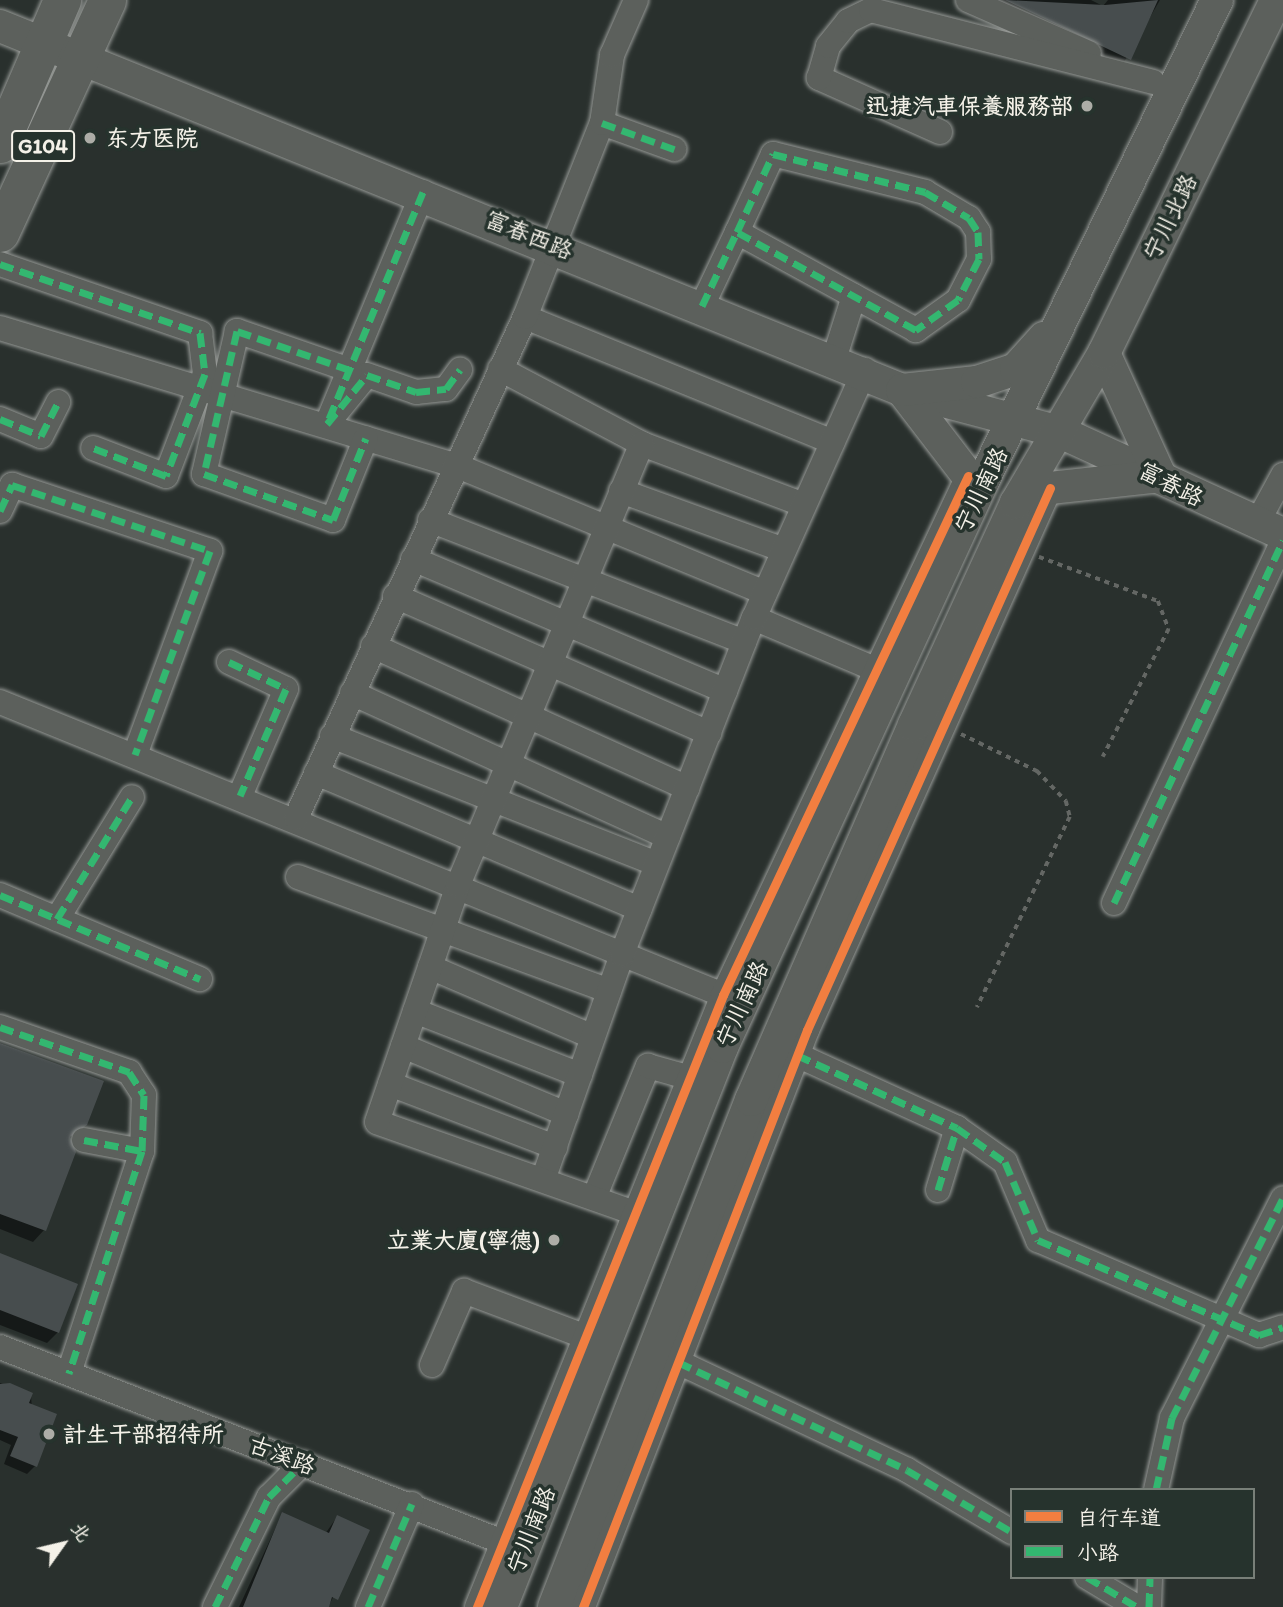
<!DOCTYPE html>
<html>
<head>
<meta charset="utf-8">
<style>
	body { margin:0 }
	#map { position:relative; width:1283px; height:1607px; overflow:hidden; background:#29302d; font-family:Itim,"LXGW WenKai TC",sans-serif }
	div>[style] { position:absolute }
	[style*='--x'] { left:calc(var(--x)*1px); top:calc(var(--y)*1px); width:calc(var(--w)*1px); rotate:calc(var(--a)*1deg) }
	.shadow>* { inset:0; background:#0007 }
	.building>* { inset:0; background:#474d4e }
	.path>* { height:3.5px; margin-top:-1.75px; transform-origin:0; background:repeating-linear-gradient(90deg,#646764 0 5px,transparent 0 10px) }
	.roads { filter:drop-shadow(0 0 2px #969996) drop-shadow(0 0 2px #969996) }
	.minor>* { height:24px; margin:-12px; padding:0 12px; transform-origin:12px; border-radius:12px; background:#5c605c }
	.major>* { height:32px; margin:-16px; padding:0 16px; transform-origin:16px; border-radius:16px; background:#5c605c }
	.highway>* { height:37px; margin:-18.5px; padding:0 18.5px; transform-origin:18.5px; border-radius:18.5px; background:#5c605c }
	.quiet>* { height:7px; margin-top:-3.5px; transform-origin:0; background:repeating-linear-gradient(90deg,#33b770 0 14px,transparent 0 21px) }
	.cycleway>* { height:9px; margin:-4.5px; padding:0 4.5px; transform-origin:4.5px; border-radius:4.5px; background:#f27e40 }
	.dots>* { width:19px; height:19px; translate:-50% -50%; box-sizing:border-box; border:4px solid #26332d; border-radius:50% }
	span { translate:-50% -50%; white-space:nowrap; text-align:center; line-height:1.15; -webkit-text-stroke:7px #26332d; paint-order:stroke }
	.shield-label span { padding:2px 5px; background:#26332d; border:2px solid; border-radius:5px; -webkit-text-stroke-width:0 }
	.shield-label { font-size:21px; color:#f4f1e8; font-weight:700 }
	.poi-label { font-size:23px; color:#f4f1e8; font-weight:700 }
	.right { translate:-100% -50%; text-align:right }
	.left { translate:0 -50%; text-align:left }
	.street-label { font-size:23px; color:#f4f1e8 }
	.legend { position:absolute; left:1010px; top:1488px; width:245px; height:91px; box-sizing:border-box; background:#26332d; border:2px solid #787f78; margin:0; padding:9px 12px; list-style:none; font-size:21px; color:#f4f1e8 }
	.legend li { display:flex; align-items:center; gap:14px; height:35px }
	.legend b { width:35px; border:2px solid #787f78 }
	.north { position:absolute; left:28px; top:1509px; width:70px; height:70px; -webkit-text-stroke:5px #26332d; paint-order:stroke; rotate:56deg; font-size:19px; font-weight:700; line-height:28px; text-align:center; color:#f4f1e8 }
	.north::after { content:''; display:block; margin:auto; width:24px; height:32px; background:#f4f1e8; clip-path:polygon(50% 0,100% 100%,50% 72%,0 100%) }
</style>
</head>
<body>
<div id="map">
	<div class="shadow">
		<i style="clip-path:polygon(975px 0,1091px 0,1103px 6px,1108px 0,1160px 0,1120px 69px)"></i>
		<i style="clip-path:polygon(0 1043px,101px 1082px,69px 1139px,44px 1230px,33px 1242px,0 1229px)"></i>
		<i style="clip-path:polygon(0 1255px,58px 1332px,47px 1343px,0 1325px)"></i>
		<i style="clip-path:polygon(0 1383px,31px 1394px,35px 1466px,27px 1474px,4px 1464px,11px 1445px,0 1440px)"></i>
		<i style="clip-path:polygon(282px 1514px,325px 1534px,337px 1517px,368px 1531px,328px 1607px,239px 1607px)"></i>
	</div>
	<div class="building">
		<i style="clip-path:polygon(1005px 0,1105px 5px,1158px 0,1131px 60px)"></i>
		<i style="clip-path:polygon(0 1043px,104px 1081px,87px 1125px,70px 1137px,76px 1152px,46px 1231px,0 1214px)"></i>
		<i style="clip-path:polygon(0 1253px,78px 1284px,59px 1333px,0 1310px)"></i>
		<i style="clip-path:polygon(10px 1383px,33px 1393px,29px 1403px,57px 1414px,37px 1467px,10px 1456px,18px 1437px,0 1430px,0 1384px)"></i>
		<i style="clip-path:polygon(282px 1512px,329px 1533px,337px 1515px,370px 1530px,338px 1600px,332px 1597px,329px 1607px,243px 1607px)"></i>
	</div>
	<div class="path">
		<i style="--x:1039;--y:557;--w:127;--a:20.3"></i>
		<i style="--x:1158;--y:601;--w:30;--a:69"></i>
		<i style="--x:1169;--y:629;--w:144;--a:117.3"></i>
		<i style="--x:961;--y:734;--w:85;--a:26"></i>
		<i style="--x:1037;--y:771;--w:42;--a:46"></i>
		<i style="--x:1066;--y:801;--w:16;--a:76"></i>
		<i style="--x:1070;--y:817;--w:212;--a:116"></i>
	</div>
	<div class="roads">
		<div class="minor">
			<i style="--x:968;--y:0;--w:132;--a:23.7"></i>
			<i style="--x:602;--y:123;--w:77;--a:19.9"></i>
			<i style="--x:940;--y:132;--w:133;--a:-155.9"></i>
			<i style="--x:819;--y:78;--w:33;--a:-74"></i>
			<i style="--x:828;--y:46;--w:32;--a:-51"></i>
			<i style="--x:848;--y:21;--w:25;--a:-26"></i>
			<i style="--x:871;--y:10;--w:291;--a:14.3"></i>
			<i style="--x:423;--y:192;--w:251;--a:112.5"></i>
			<i style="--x:327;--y:424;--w:63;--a:-50.8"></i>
			<i style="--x:367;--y:375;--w:52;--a:19.1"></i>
			<i style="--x:416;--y:392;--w:30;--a:-6"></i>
			<i style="--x:446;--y:389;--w:24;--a:-54"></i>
			<i style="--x:0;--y:264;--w:212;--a:19"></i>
			<i style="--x:200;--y:333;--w:41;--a:83"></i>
			<i style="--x:205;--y:374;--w:109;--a:110.9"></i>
			<i style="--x:166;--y:476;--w:78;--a:-159"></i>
			<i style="--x:702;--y:306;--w:82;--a:-64.7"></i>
			<i style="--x:737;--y:232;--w:86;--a:-65.2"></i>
			<i style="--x:773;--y:154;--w:157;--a:14"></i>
			<i style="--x:925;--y:192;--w:51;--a:30.6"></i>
			<i style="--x:969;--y:218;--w:17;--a:57"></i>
			<i style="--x:978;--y:232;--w:27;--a:88"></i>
			<i style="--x:979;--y:259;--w:46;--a:117.1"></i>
			<i style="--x:958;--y:300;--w:52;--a:144.5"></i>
			<i style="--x:916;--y:330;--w:204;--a:-151.3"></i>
			<i style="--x:525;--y:317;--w:332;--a:22.1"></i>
			<i style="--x:0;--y:328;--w:475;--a:16.8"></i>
			<i style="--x:455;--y:465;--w:335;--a:22.4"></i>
			<i style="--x:834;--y:359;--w:66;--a:-72.4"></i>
			<i style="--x:500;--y:369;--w:161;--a:27.8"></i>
			<i style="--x:642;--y:444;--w:173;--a:20.6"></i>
			<i style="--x:350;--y:370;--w:120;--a:-161"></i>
			<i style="--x:237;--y:331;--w:147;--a:103"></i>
			<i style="--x:204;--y:474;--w:137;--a:19.6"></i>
			<i style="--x:333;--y:520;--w:88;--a:-68.1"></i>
			<i style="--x:0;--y:419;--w:44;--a:22.5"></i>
			<i style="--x:41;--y:436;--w:38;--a:-63"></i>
			<i style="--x:621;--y:491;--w:173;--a:19.9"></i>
			<i style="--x:0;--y:511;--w:29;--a:-65"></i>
			<i style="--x:12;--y:485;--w:209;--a:18.4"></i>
			<i style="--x:210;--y:551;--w:217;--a:110.2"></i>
			<i style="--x:430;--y:520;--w:337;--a:21.2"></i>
			<i style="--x:1272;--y:526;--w:16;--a:-176"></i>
			<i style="--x:1256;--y:525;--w:57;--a:-61.6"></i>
			<i style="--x:413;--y:559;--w:339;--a:22.9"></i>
			<i style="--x:395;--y:596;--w:343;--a:23.6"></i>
			<i style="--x:754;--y:618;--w:131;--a:22.9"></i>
			<i style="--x:373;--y:646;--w:345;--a:24.3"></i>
			<i style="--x:229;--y:662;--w:63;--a:25.3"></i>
			<i style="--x:286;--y:689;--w:116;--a:113.3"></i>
			<i style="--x:352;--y:693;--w:347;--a:24.5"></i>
			<i style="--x:0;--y:702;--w:780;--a:22.06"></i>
			<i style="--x:332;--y:736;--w:349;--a:21.5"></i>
			<i style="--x:316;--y:773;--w:351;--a:22.8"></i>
			<i style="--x:296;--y:818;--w:551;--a:-65.44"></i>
			<i style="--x:525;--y:317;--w:209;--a:-68.4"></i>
			<i style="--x:602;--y:123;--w:69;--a:-81.6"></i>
			<i style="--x:612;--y:55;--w:60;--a:-66.4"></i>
			<i style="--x:298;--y:877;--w:331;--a:20.1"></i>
			<i style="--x:0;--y:895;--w:217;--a:22.8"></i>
			<i style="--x:1114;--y:903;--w:400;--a:-65"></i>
			<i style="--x:57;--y:919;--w:143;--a:-58.4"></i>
			<i style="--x:430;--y:967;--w:177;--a:23.2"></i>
			<i style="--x:415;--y:1011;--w:177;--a:21.2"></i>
			<i style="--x:0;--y:1027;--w:137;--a:19.2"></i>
			<i style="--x:129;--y:1072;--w:27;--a:57"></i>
			<i style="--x:144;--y:1095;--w:56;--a:92"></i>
			<i style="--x:142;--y:1151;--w:234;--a:108.2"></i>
			<i style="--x:403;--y:1046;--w:177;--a:22.6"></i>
			<i style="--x:797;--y:1055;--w:176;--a:24.5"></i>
			<i style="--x:390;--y:1084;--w:177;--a:20.9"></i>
			<i style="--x:84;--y:1140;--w:59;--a:10.7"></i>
			<i style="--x:543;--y:1180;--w:239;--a:-70.7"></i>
			<i style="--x:622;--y:954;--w:361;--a:-68.6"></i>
			<i style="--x:754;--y:618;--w:272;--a:-65.9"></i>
			<i style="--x:938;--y:1190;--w:65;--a:-73"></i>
			<i style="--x:957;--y:1128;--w:59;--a:35.3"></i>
			<i style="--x:1005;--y:1162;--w:85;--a:67.1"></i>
			<i style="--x:1038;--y:1240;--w:241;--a:23.3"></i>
			<i style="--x:1259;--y:1335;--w:25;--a:-18"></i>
			<i style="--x:594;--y:1198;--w:143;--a:-67.8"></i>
			<i style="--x:648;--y:1066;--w:41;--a:15.8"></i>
			<i style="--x:632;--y:1212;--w:270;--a:-160.6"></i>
			<i style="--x:377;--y:1122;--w:250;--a:-71.1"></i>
			<i style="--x:458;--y:885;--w:478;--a:-67.4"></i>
			<i style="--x:0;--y:1347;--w:553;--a:21.19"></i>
			<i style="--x:678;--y:1362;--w:253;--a:25.2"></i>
			<i style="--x:907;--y:1470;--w:122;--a:30.6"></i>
			<i style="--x:432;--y:1365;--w:81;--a:-66.6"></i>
			<i style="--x:464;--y:1291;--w:125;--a:20.6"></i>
			<i style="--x:1156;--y:1490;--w:74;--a:-77.5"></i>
			<i style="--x:1172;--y:1418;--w:246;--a:-63.2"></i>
			<i style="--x:1087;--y:1577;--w:58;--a:31"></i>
			<i style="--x:215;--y:1607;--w:123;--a:-63.9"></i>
			<i style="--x:269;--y:1497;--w:48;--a:-45"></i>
			<i style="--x:368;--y:1607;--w:112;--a:-66.9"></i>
			<i style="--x:477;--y:1607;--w:660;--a:-68.1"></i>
			<i style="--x:723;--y:995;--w:574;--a:-64.73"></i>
			<i style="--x:583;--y:1607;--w:619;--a:-68.78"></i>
			<i style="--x:807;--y:1030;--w:594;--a:-65.85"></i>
			<i style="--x:1149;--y:1607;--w:30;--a:-88"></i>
		</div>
		<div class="major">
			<i style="--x:0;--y:26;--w:973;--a:21.98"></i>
			<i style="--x:902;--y:390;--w:163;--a:14.9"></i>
			<i style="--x:1060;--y:432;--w:245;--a:24.6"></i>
			<i style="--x:983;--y:481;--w:16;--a:-162"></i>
			<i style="--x:968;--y:476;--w:108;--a:-127.5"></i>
			<i style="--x:902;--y:390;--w:75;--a:-6.1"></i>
			<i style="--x:977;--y:382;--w:41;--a:-18.4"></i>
			<i style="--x:1016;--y:369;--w:42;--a:-47.9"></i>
			<i style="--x:1016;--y:503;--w:37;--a:-24"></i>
			<i style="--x:1050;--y:488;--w:111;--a:-6.2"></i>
			<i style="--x:1160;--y:476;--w:135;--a:-114.5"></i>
			<i style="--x:501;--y:1607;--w:602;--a:-68.46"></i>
			<i style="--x:722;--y:1047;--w:623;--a:-65.24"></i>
			<i style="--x:983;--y:481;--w:535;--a:-64.06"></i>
			<i style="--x:554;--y:1607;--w:544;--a:-68.77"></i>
			<i style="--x:751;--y:1100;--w:409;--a:-66.5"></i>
			<i style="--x:914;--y:725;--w:244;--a:-65.3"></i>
			<i style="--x:1016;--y:503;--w:174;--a:-59.6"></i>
			<i style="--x:1104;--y:353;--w:393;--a:-64"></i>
		</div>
		<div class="highway">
			<i style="--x:0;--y:144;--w:157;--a:-66.7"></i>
			<i style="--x:0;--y:233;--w:256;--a:-65.3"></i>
		</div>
	</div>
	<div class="quiet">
		<i style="--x:602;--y:123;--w:77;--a:19.9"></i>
		<i style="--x:423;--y:192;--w:251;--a:112.5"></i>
		<i style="--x:327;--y:424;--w:63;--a:-50.8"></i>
		<i style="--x:367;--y:375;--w:52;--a:19.1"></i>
		<i style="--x:416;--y:392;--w:30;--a:-6"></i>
		<i style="--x:446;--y:389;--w:24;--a:-54"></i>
		<i style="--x:0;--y:264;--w:212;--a:19"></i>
		<i style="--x:200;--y:333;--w:41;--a:83"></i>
		<i style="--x:205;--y:374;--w:109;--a:110.9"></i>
		<i style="--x:166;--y:476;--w:78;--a:-159"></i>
		<i style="--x:702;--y:306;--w:82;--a:-64.7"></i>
		<i style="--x:737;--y:232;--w:86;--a:-65.2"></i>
		<i style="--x:773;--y:154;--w:157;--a:14"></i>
		<i style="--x:925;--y:192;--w:51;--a:30.6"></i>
		<i style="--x:969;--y:218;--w:17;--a:57"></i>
		<i style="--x:978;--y:232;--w:27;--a:88"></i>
		<i style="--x:979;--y:259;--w:46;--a:117.1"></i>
		<i style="--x:958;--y:300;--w:52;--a:144.5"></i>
		<i style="--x:916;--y:330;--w:204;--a:-151.3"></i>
		<i style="--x:350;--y:370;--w:120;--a:-161"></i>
		<i style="--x:237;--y:331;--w:147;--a:103"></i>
		<i style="--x:204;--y:474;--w:137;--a:19.6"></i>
		<i style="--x:333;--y:520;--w:88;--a:-68.1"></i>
		<i style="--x:0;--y:419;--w:44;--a:22.5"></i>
		<i style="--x:41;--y:436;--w:38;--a:-63"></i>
		<i style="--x:0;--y:511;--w:29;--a:-65"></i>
		<i style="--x:12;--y:485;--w:209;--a:18.4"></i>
		<i style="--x:210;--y:551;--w:217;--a:110.2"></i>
		<i style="--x:229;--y:662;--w:63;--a:25.3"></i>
		<i style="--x:286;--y:689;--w:116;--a:113.3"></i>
		<i style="--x:0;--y:895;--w:217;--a:22.8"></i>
		<i style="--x:1114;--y:903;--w:400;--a:-65"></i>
		<i style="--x:57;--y:919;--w:143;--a:-58.4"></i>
		<i style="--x:0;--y:1027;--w:137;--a:19.2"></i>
		<i style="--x:129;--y:1072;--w:27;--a:57"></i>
		<i style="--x:144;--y:1095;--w:56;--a:92"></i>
		<i style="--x:142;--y:1151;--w:234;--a:108.2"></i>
		<i style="--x:797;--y:1055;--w:176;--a:24.5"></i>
		<i style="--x:84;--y:1140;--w:59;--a:10.7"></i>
		<i style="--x:938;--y:1190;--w:65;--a:-73"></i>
		<i style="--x:957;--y:1128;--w:59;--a:35.3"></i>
		<i style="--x:1005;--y:1162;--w:85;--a:67.1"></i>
		<i style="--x:1038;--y:1240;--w:241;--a:23.3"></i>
		<i style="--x:1259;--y:1335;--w:25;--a:-18"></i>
		<i style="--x:678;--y:1362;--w:253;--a:25.2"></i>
		<i style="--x:907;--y:1470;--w:122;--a:30.6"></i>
		<i style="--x:1156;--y:1490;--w:74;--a:-77.5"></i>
		<i style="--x:1172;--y:1418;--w:246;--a:-63.2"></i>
		<i style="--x:1087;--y:1577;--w:58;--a:31"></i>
		<i style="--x:215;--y:1607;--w:123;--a:-63.9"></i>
		<i style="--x:269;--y:1497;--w:48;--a:-45"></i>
		<i style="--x:368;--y:1607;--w:112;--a:-66.9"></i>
		<i style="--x:1149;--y:1607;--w:30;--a:-88"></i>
	</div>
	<div class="cycleway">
		<i style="--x:477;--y:1607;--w:660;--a:-68.1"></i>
		<i style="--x:723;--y:995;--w:574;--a:-64.73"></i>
		<i style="--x:583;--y:1607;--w:619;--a:-68.78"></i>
		<i style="--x:807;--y:1030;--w:594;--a:-65.85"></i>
	</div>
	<div class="dots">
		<i style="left:1087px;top:106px;background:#adada7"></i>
		<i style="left:90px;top:138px;background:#adada7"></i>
		<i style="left:554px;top:1240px;background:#adada7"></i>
		<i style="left:49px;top:1434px;background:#adada7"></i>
	</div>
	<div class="shield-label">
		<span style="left:43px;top:146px">G104</span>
	</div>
	<div class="poi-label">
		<span class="right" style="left:1073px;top:106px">迅捷汽車保養服務部</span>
		<span class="left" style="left:106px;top:138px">东方医院</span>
		<span class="right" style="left:540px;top:1240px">立業大廈(寧德)</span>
		<span class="left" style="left:63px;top:1434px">計生干部招待所</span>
	</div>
	<div class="street-label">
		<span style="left:1170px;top:217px;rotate:-64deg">宁川北路</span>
		<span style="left:529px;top:235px;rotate:22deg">富春西路</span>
		<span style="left:1171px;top:484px;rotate:27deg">富春路</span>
		<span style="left:981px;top:490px;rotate:-64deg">宁川南路</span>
		<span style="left:742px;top:1004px;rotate:-65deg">宁川南路</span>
		<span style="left:282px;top:1455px;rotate:21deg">古溪路</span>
		<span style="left:531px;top:1530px;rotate:-68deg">宁川南路</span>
	</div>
	<ul class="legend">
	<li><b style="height:9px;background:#f27e40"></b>自行车道</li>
	<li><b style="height:9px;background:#33b770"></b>小路</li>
	</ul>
	<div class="north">北</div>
</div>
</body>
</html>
